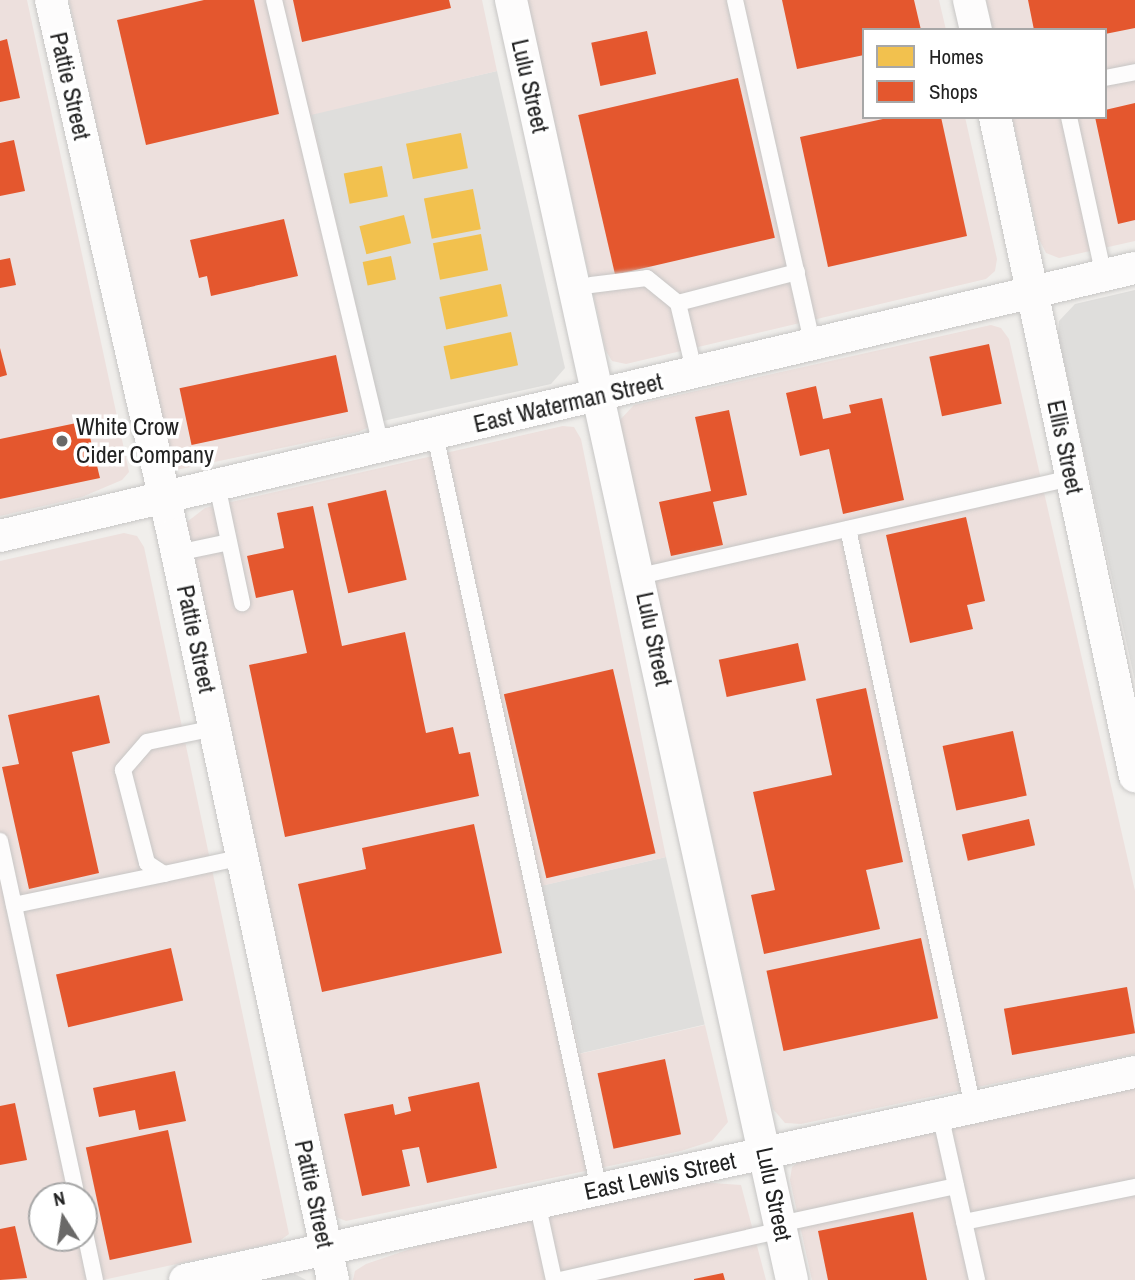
<!DOCTYPE html>
<html>
<head>
<meta charset="utf-8">
<style>
	body { margin:0 }
	#map { position:relative; width:1135px; height:1280px; overflow:hidden; background:#f0eeeb; font-family:"Archivo Narrow",sans-serif }
	div>[style] { position:absolute }
	[style*='--x'] { left:calc(var(--x)*1px); top:calc(var(--y)*1px); width:calc(var(--w)*1px); rotate:calc(var(--a)*1deg) }
	.residential>* { inset:0; background:#dfdedc; transform-origin:0 0 }
	.commercial>* { inset:0; background:#ede0dd }
	.homes>* { inset:0; background:#f2c14e; transform-origin:0 0 }
	.shops>* { inset:0; background:#e4572e; transform-origin:0 0 }
	.roads { filter:drop-shadow(0 0 2px #c7c6c5) drop-shadow(0 0 2px #c7c6c5) }
	.service>* { height:16px; margin:-8px; padding:0 8px; transform-origin:8px; border-radius:8px; background:#fdfcfc }
	.minor>* { height:32px; margin:-16px; padding:0 16px; transform-origin:16px; border-radius:16px; background:#fdfcfc }
	.dots>* { width:19px; height:19px; translate:-50% -50%; box-sizing:border-box; border:4px solid #fff; border-radius:50% }
	span { translate:-50% -50%; white-space:nowrap; text-align:center; line-height:1.15; -webkit-text-stroke:7px #fff; paint-order:stroke }
	.street-label { font-size:24px; color:#222 }
	.poi-label { font-size:24px; color:#222 }
	.left { translate:0 -50%; text-align:left }
	.legend { position:absolute; left:862px; top:28px; width:245px; height:91px; box-sizing:border-box; background:#fff; border:2px solid #a7a7a7; margin:0; padding:9px 12px; list-style:none; font-size:21px; color:#222 }
	.legend li { display:flex; align-items:center; gap:14px; height:35px }
	.legend b { width:35px; border:2px solid #a7a7a7 }
	.north { position:absolute; left:28px; top:1182px; width:70px; height:70px; box-sizing:border-box; background:#fff; border:2px solid #a7a7a7; border-radius:50%; rotate:348deg; font-size:19px; font-weight:700; line-height:28px; text-align:center; color:#222 }
	.north::after { content:''; display:block; margin:auto; width:24px; height:32px; background:#6a6968; clip-path:polygon(50% 0,100% 100%,50% 72%,0 100%) }
</style>
</head>
<body>
<div id="map">
	<div class="residential">
		<i style="clip-path:polygon(497px 71px,565px 368px,551px 384px,383px 421px,311px 114px)"></i>
		<i style="clip-path:polygon(1135px 290px,1135px 681px,1058px 336px,1059px 321px,1075px 304px)"></i>
		<i style="left:666px;top:857px;width:172px;height:128px;rotate:77deg"></i>
		<i style="clip-path:polygon(291px 1272px,306px 1280px,257px 1280px)"></i>
	</div>
	<div class="commercial">
		<i style="clip-path:polygon(0 0,27px 0,129px 472px,122px 480px,82px 497px,0 516px)"></i>
		<i style="clip-path:polygon(69px 0,482px 0,497px 71px,311px 115px,383px 421px,358px 432px,176px 470px,168px 458px)"></i>
		<i style="clip-path:polygon(527px 0,939px 0,946px 30px,864px 30px,864px 117px,965px 117px,997px 259px,995px 271px,986px 279px,626px 364px,612px 361px,606px 351px)"></i>
		<i style="clip-path:polygon(986px 0,1135px 0,1135px 241px,1059px 258px,1046px 253px,1039px 239px,1012px 117px,1105px 117px,1105px 30px,993px 30px)"></i>
		<i style="clip-path:polygon(991px 325px,1001px 328px,1009px 339px,1135px 891px,1135px 1054px,801px 1124px,785px 1123px,773px 1109px,619px 421px,634px 405px)"></i>
		<i style="clip-path:polygon(563px 426px,574px 427px,581px 439px,666px 857px,541px 886px,579px 1054px,705px 1025px,728px 1122px,712px 1141px,681px 1151px,346px 1221px,336px 1217px,332px 1207px,183px 525px,205px 508px)"></i>
		<i style="clip-path:polygon(evenodd,124px 533px,137px 536px,144px 547px,289px 1234px,278px 1242px,103px 1280px,0 1280px,0 561px,124px 533px,42px 1196px,84px 1196px,84px 1238px,42px 1238px,42px 1196px)"></i>
		<i style="clip-path:polygon(1135px 1087px,1135px 1280px,812px 1280px,790px 1180px,792px 1167px,801px 1160px)"></i>
		<i style="clip-path:polygon(699px 1182px,741px 1185px,766px 1280px,353px 1280px,355px 1271px,366px 1264px,425px 1244px)"></i>
	</div>
	<div class="homes">
		<i style="left:461px;top:133px;width:36px;height:56px;rotate:79deg"></i>
		<i style="left:382px;top:166px;width:31px;height:39px;rotate:79deg"></i>
		<i style="left:473px;top:189px;width:41px;height:50px;rotate:79deg"></i>
		<i style="left:404px;top:215px;width:29px;height:46px;rotate:76deg"></i>
		<i style="left:481px;top:234px;width:37px;height:49px;rotate:79deg"></i>
		<i style="left:391px;top:256px;width:24px;height:29px;rotate:78deg"></i>
		<i style="left:501px;top:284px;width:33px;height:63px;rotate:78deg"></i>
		<i style="left:511px;top:332px;width:34px;height:69px;rotate:78deg"></i>
	</div>
	<div class="shops">
		<i style="clip-path:polygon(204px 0,254px 0,279px 114px,146px 145px,117px 20px)"></i>
		<i style="clip-path:polygon(293px 0,449px 0,451px 8px,302px 42px)"></i>
		<i style="clip-path:polygon(782px 0,914px 0,921px 30px,864px 30px,864px 55px,797px 69px)"></i>
		<i style="clip-path:polygon(1028px 0,1135px 0,1135px 28px,1105px 34px,1105px 30px,1034px 30px)"></i>
		<i style="left:647px;top:31px;width:44px;height:57px;rotate:78deg"></i>
		<i style="clip-path:polygon(7px 39px,20px 98px,0 102px,0 41px)"></i>
		<i style="left:738px;top:78px;width:164px;height:164px;rotate:77deg"></i>
		<i style="clip-path:polygon(1135px 103px,1135px 220px,1118px 224px,1095px 117px,1105px 117px,1105px 110px)"></i>
		<i style="clip-path:polygon(892px 117px,941px 117px,967px 236px,828px 267px,800px 137px)"></i>
		<i style="clip-path:polygon(14px 140px,25px 191px,0 196px,0 143px)"></i>
		<i style="clip-path:polygon(284px 219px,298px 276px,211px 296px,207px 276px,199px 278px,190px 240px)"></i>
		<i style="clip-path:polygon(10px 258px,16px 285px,0 288px,0 260px)"></i>
		<i style="left:989px;top:344px;width:61px;height:61px;rotate:78deg"></i>
		<i style="clip-path:polygon(0 348px,7px 375px,0 377px)"></i>
		<i style="left:336px;top:355px;width:58px;height:160px;rotate:78deg"></i>
		<i style="clip-path:polygon(816px 386px,823px 419px,851px 413px,849px 405px,882px 398px,904px 500px,843px 514px,829px 449px,800px 456px,786px 393px)"></i>
		<i style="clip-path:polygon(729px 410px,747px 495px,713px 502px,723px 545px,671px 556px,659px 502px,711px 491px,695px 417px)"></i>
		<i style="clip-path:polygon(86px 421px,100px 478px,0 499px,0 439px)"></i>
		<i style="left:386px;top:490px;width:92px;height:60px;rotate:77deg"></i>
		<i style="clip-path:polygon(313px 506px,342px 646px,405px 632px,426px 733px,453px 727px,459px 754px,470px 752px,479px 796px,285px 837px,249px 665px,307px 653px,293px 590px,256px 598px,247px 556px,284px 548px,277px 513px)"></i>
		<i style="clip-path:polygon(966px 517px,985px 601px,967px 605px,973px 629px,910px 643px,886px 535px)"></i>
		<i style="left:798px;top:643px;width:38px;height:81px;rotate:78deg"></i>
		<i style="left:613px;top:669px;width:189px;height:112px;rotate:77deg"></i>
		<i style="clip-path:polygon(866px 688px,903px 862px,866px 870px,880px 929px,764px 954px,751px 895px,775px 890px,753px 792px,832px 775px,816px 699px)"></i>
		<i style="clip-path:polygon(99px 695px,110px 743px,72px 752px,99px 873px,29px 889px,2px 767px,19px 764px,8px 715px)"></i>
		<i style="left:1013px;top:731px;width:66px;height:72px;rotate:78deg"></i>
		<i style="left:1029px;top:819px;width:27px;height:69px;rotate:77deg"></i>
		<i style="clip-path:polygon(474px 824px,502px 953px,322px 992px,298px 884px,366px 869px,362px 848px)"></i>
		<i style="left:921px;top:938px;width:82px;height:158px;rotate:78deg"></i>
		<i style="left:171px;top:948px;width:54px;height:118px;rotate:77deg"></i>
		<i style="left:1127px;top:987px;width:47px;height:125px;rotate:80deg"></i>
		<i style="left:665px;top:1059px;width:77px;height:69px;rotate:78deg"></i>
		<i style="clip-path:polygon(175px 1071px,186px 1121px,139px 1130px,135px 1110px,99px 1117px,93px 1088px)"></i>
		<i style="clip-path:polygon(479px 1082px,497px 1168px,427px 1183px,419px 1147px,402px 1150px,410px 1186px,362px 1196px,344px 1114px,393px 1104px,395px 1115px,411px 1111px,408px 1097px)"></i>
		<i style="clip-path:polygon(15px 1103px,27px 1160px,0 1165px,0 1106px)"></i>
		<i style="left:168px;top:1130px;width:115px;height:84px;rotate:78deg"></i>
		<i style="clip-path:polygon(913px 1212px,927px 1280px,828px 1280px,818px 1231px)"></i>
		<i style="clip-path:polygon(15px 1226px,27px 1278px,0 1280px,0 1229px)"></i>
		<i style="clip-path:polygon(723px 1273px,725px 1280px,694px 1280px,694px 1279px)"></i>
	</div>
	<div class="roads">
		<div class="service">
			<i style="--x:274;--y:0;--w:460;--a:76.5"></i>
			<i style="--x:735;--y:0;--w:354;--a:77.3"></i>
			<i style="--x:1105;--y:78;--w:31;--a:-11"></i>
			<i style="--x:1069;--y:117;--w:163;--a:77.6"></i>
			<i style="--x:591;--y:285;--w:56;--a:-7.1"></i>
			<i style="--x:647;--y:278;--w:40;--a:39"></i>
			<i style="--x:695;--y:374;--w:73;--a:-103.5"></i>
			<i style="--x:678;--y:303;--w:123;--a:-14.6"></i>
			<i style="--x:435;--y:435;--w:772;--a:77.73"></i>
			<i style="--x:217;--y:485;--w:121;--a:78"></i>
			<i style="--x:848;--y:529;--w:591;--a:77.8"></i>
			<i style="--x:177;--y:553;--w:53;--a:-11.9"></i>
			<i style="--x:640;--y:576;--w:442;--a:-12.8"></i>
			<i style="--x:215;--y:728;--w:69;--a:168.4"></i>
			<i style="--x:147;--y:742;--w:37;--a:131"></i>
			<i style="--x:123;--y:770;--w:96;--a:75.5"></i>
			<i style="--x:147;--y:863;--w:20;--a:33"></i>
			<i style="--x:164;--y:874;--w:81;--a:-12.1"></i>
			<i style="--x:0;--y:841;--w:363;--a:77.8"></i>
			<i style="--x:14;--y:905;--w:153;--a:-11.7"></i>
			<i style="--x:940;--y:1114;--w:170;--a:77.4"></i>
			<i style="--x:537;--y:1202;--w:80;--a:77.7"></i>
			<i style="--x:964;--y:1222;--w:175;--a:-11.6"></i>
			<i style="--x:780;--y:1224;--w:180;--a:-12.2"></i>
			<i style="--x:84;--y:1228;--w:53;--a:78.1"></i>
			<i style="--x:560;--y:1280;--w:227;--a:-12.7"></i>
		</div>
		<div class="minor">
			<i style="--x:51;--y:0;--w:549;--a:77.15"></i>
			<i style="--x:173;--y:535;--w:762;--a:77.88"></i>
			<i style="--x:511;--y:0;--w:1310;--a:77.62"></i>
			<i style="--x:969;--y:0;--w:31;--a:77"></i>
			<i style="--x:995;--y:117;--w:674;--a:78.01"></i>
			<i style="--x:0;--y:536;--w:1166;--a:-13.29"></i>
			<i style="--x:185;--y:1280;--w:973;--a:-12.35"></i>
		</div>
	</div>
	<div class="dots">
		<i style="left:62px;top:441px;background:#6a6968"></i>
	</div>
	<div class="street-label">
		<span style="left:70px;top:86px;rotate:77deg">Pattie Street</span>
		<span style="left:530px;top:86px;rotate:77deg">Lulu Street</span>
		<span style="left:568px;top:403px;rotate:-13deg">East Waterman Street</span>
		<span style="left:1065px;top:447px;rotate:78deg">Ellis Street</span>
		<span style="left:196px;top:639px;rotate:78deg">Pattie Street</span>
		<span style="left:654px;top:639px;rotate:78deg">Lulu Street</span>
		<span style="left:660px;top:1176px;rotate:-12deg">East Lewis Street</span>
		<span style="left:314px;top:1194px;rotate:78deg">Pattie Street</span>
		<span style="left:774px;top:1194px;rotate:78deg">Lulu Street</span>
	</div>
	<div class="poi-label">
		<span class="left" style="left:76px;top:441px">White Crow<br>Cider Company</span>
	</div>
	<ul class="legend">
	<li><b style="height:19px;background:#f2c14e"></b>Homes</li>
	<li><b style="height:19px;background:#e4572e"></b>Shops</li>
	</ul>
	<div class="north">N</div>
</div>
</body>
</html>
